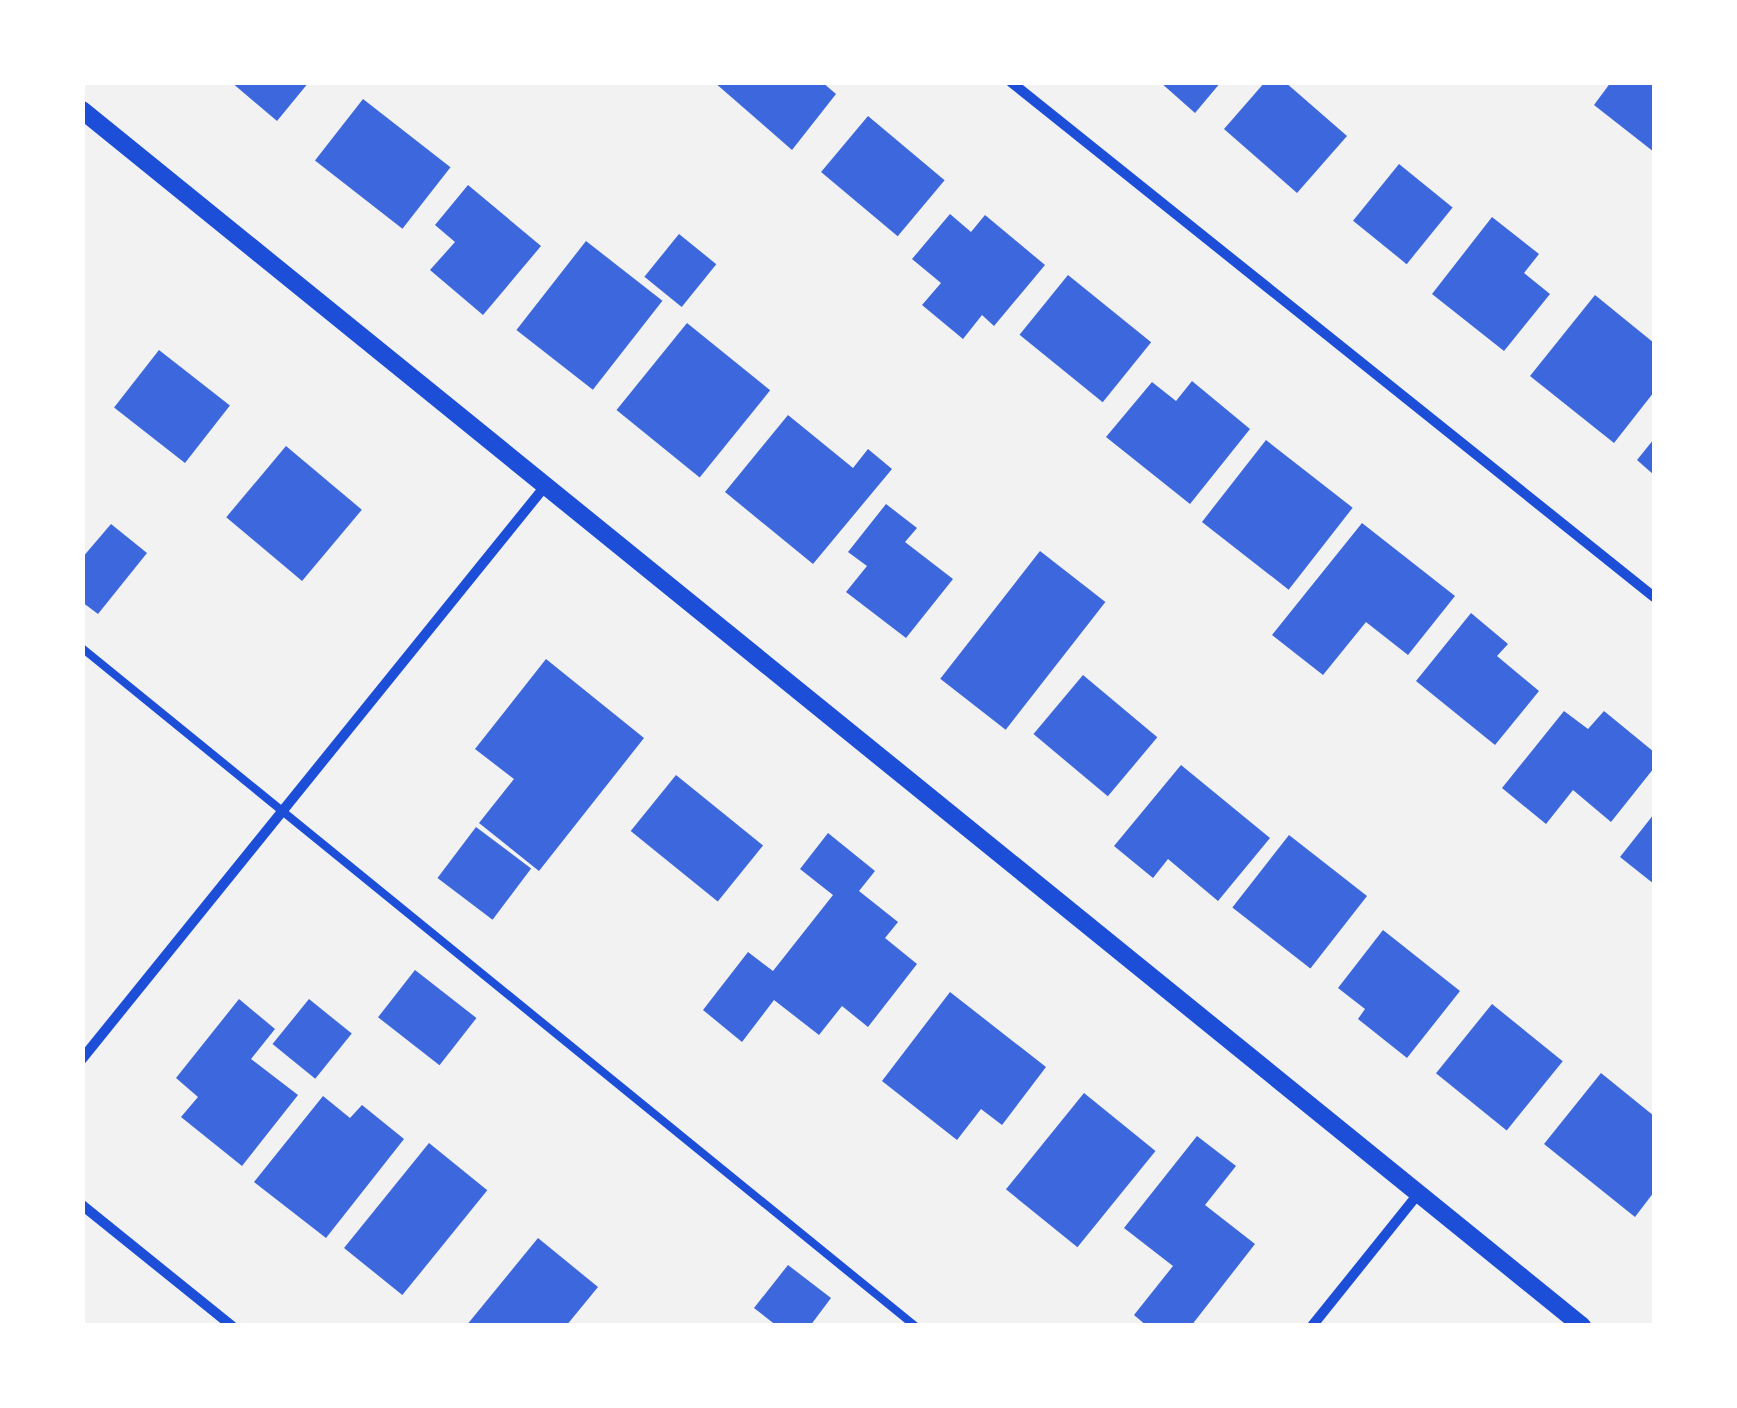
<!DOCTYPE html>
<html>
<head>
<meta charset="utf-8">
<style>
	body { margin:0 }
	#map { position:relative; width:1737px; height:1408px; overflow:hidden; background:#f2f2f2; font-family:"Work Sans",sans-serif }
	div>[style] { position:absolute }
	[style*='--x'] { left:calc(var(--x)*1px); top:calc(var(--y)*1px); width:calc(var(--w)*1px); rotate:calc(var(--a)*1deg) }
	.building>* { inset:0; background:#3d67dc; transform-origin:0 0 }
	.service>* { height:8px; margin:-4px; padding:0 4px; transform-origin:4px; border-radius:4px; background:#1d4ed8 }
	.minor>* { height:10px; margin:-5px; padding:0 5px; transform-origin:5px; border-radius:5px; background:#1d4ed8 }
	.tertiary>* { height:18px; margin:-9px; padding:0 9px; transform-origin:9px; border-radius:9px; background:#1d4ed8 }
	span { translate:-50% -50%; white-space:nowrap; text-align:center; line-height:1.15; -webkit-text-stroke:10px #fff; paint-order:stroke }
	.frame { position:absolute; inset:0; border:85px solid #fff; pointer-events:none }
</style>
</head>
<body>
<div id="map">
	<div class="building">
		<i style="clip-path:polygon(231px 82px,309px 82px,277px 121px)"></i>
		<i style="clip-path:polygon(714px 82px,822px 82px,836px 94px,792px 150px)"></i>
		<i style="clip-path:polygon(1160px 82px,1221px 82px,1195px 113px)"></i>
		<i style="clip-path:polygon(1265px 82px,1285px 82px,1347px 136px,1297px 193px,1224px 129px)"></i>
		<i style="clip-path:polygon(1611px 82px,1654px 82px,1654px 152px,1594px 105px)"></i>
		<i style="left:363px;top:99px;width:111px;height:78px;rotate:38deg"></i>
		<i style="left:868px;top:116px;width:100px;height:73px;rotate:40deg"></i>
		<i style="left:1399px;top:164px;width:69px;height:73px;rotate:39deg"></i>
		<i style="clip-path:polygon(468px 185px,541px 246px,483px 315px,430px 270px,455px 242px,435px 225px)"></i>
		<i style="clip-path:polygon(950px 214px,971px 232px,985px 215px,1045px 265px,994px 326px,982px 315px,963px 339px,922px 305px,941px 283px,912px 259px)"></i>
		<i style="clip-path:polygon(1492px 217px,1539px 254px,1524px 273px,1550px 294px,1504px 351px,1432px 294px)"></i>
		<i style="left:679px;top:234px;width:48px;height:55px;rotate:39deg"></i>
		<i style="left:586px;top:241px;width:97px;height:113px;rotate:38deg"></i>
		<i style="left:1068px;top:275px;width:107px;height:77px;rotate:39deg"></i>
		<i style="clip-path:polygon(1595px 295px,1654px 343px,1654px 392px,1614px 443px,1530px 376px)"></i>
		<i style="left:687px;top:323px;width:107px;height:112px;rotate:39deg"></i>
		<i style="left:159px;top:350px;width:90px;height:73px;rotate:38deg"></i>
		<i style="clip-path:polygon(1192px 381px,1250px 429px,1190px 504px,1106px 437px,1152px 382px,1176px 401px)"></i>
		<i style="clip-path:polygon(788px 415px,853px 468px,868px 449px,892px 469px,813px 564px,725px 492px)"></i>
		<i style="clip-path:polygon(1654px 439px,1654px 475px,1637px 460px)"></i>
		<i style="left:1266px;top:440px;width:110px;height:104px;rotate:38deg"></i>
		<i style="left:286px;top:446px;width:99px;height:93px;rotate:40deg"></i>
		<i style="clip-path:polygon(886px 504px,917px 528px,905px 542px,953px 579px,906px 638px,846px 592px,867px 566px,848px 552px)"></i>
		<i style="clip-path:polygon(1362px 523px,1455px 596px,1408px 655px,1366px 622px,1323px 675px,1272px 635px)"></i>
		<i style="clip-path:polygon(111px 524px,147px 553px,98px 614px,82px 602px,82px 558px)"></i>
		<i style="left:1040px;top:551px;width:83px;height:162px;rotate:38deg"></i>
		<i style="clip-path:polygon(1471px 613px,1508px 644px,1497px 656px,1539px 691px,1495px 745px,1416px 681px)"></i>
		<i style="clip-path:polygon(546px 659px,644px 738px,539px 871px,479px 823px,514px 779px,475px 749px)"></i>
		<i style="left:1083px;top:675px;width:97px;height:77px;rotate:40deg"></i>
		<i style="clip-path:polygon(1564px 711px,1588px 729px,1604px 711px,1654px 752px,1654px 768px,1611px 822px,1573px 790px,1546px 824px,1502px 788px)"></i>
		<i style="clip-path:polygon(1181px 765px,1270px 838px,1218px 901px,1168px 859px,1153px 878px,1114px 846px)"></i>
		<i style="left:676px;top:775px;width:112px;height:72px;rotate:39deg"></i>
		<i style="clip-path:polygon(1654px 814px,1654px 884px,1620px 857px)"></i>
		<i style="left:476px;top:827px;width:69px;height:64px;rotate:37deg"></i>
		<i style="clip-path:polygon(828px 833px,875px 871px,859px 891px,898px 922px,885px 938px,917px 964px,868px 1027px,842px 1006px,819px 1035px,774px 1000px,742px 1042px,703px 1010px,748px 952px,773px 971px,833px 895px,800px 869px)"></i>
		<i style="left:1289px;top:835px;width:99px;height:92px;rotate:38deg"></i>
		<i style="clip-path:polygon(1383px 930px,1460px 991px,1407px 1058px,1358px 1019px,1365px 1009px,1338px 988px)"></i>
		<i style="left:415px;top:970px;width:78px;height:60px;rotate:38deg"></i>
		<i style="clip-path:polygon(950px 992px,1046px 1067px,1002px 1125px,981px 1109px,957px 1140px,882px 1081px)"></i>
		<i style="clip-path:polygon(239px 999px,275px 1029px,251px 1059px,298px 1095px,242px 1166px,181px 1117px,198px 1097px,176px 1078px)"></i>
		<i style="left:309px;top:999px;width:55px;height:58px;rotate:39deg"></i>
		<i style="left:1492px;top:1004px;width:91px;height:89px;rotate:39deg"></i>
		<i style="clip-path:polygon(1601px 1073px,1654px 1116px,1654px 1192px,1635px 1217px,1544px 1144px)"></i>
		<i style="left:1084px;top:1093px;width:92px;height:124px;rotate:39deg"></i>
		<i style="clip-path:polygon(323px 1096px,350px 1118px,362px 1105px,404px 1139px,326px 1238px,254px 1182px)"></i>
		<i style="clip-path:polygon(1197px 1136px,1236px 1166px,1205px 1205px,1255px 1244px,1191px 1326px,1147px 1326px,1134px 1315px,1173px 1266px,1124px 1228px)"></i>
		<i style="left:429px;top:1143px;width:75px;height:135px;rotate:39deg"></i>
		<i style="clip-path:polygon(538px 1238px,598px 1287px,566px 1326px,466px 1326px)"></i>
		<i style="clip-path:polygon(788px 1265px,831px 1298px,810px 1326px,777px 1326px,754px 1308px)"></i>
	</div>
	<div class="service">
		<i style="--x:82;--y:648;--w:1074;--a:39.14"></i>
	</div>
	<div class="minor">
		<i style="--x:1011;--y:82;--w:824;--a:38.69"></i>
		<i style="--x:82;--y:1059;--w:738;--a:-51.05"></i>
		<i style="--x:82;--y:1205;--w:193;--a:38.9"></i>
		<i style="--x:1312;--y:1326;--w:171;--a:-51.2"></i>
	</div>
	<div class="tertiary">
		<i style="--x:82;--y:110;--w:1931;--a:39.03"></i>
	</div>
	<div class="frame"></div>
</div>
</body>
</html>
